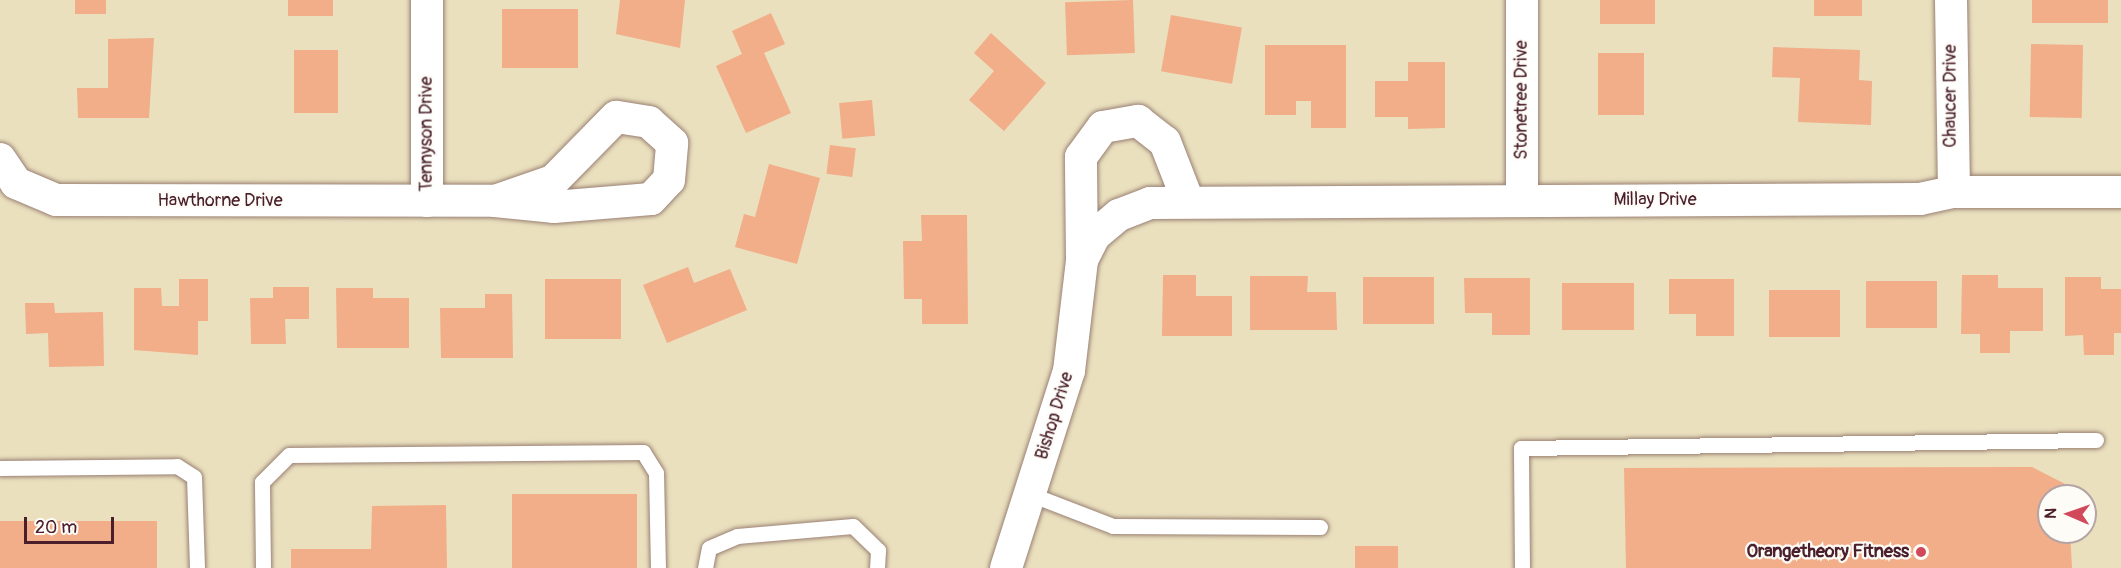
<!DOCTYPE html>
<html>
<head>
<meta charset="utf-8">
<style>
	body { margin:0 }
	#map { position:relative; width:2121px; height:568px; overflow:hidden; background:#eae0be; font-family:Pangolin,sans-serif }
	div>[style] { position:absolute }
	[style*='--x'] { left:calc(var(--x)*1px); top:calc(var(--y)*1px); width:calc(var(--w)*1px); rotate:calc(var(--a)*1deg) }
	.building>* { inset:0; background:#f2ad89; transform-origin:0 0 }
	.roads { filter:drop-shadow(0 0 2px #9a8074) drop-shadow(0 0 2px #9a8074) }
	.lane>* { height:15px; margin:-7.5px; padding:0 7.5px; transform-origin:7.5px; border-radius:7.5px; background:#fff }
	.street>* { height:32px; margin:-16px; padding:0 16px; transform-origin:16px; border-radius:16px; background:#fff }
	.dots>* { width:16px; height:16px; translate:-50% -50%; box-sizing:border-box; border:3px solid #fdfcf7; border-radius:50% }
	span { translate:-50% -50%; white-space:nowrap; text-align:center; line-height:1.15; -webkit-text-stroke:4.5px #fdfcf7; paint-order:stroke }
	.street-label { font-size:18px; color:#4a1f2b }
	.poi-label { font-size:18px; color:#4a1f2b; font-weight:700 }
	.right { translate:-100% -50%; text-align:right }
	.north { position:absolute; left:2037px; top:484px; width:60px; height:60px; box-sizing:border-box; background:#fdfcf7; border:2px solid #b5a4a5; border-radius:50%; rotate:272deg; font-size:16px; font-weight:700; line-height:24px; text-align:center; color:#4a1f2b }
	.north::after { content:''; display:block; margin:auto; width:21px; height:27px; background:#d1495b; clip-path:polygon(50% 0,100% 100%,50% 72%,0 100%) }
	.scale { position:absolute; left:24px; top:517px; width:90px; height:27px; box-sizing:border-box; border:3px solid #4a1f2b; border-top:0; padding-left:8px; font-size:18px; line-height:21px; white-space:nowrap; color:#4a1f2b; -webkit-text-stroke:4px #fdfcf7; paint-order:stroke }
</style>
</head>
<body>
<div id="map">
	<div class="building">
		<i style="left:75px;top:0;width:31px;height:14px"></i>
		<i style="left:288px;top:0;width:45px;height:16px"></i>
		<i style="clip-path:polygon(620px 0,685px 0,680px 48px,616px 34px)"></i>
		<i style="left:1133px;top:0;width:53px;height:68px;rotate:88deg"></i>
		<i style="left:1600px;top:0;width:55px;height:24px"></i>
		<i style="left:1814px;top:0;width:48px;height:16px"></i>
		<i style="left:2032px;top:0;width:76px;height:23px"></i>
		<i style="left:578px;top:9px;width:59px;height:76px;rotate:90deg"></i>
		<i style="clip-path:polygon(771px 13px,785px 44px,764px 53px,791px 113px,746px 133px,716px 66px,742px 54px,732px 31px)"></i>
		<i style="left:1171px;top:15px;width:72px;height:57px;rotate:10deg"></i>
		<i style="clip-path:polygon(991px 33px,1046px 83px,1004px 131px,969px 100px,994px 71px,974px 53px)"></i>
		<i style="clip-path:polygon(154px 38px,149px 118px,78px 118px,77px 88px,108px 88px,108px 39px)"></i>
		<i style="left:2031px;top:44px;width:52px;height:73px;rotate:1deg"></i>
		<i style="clip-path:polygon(1265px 45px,1346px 45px,1346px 128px,1311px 128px,1311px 101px,1296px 101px,1296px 115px,1265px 115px)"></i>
		<i style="clip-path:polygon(1773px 47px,1860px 50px,1859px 80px,1872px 81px,1871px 125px,1798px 122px,1800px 78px,1772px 77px)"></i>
		<i style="left:294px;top:50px;width:44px;height:63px"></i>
		<i style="left:1598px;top:53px;width:46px;height:62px"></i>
		<i style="clip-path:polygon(1408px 62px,1445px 62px,1445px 128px,1408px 129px,1408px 117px,1375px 117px,1375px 81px,1408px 81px)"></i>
		<i style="left:872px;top:100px;width:36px;height:33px;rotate:85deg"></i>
		<i style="left:830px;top:145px;width:26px;height:29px;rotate:7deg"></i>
		<i style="clip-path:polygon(769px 164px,820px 178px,797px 264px,735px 247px,744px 214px,755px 217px)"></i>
		<i style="clip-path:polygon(921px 215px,967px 215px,968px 324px,922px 324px,922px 299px,904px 299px,903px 241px,922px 241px)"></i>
		<i style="clip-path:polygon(688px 267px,694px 283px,730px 269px,747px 310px,667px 343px,643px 285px)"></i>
		<i style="clip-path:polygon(1163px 275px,1196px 275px,1196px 296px,1232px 296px,1232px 336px,1162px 336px)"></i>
		<i style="clip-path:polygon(1962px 275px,1998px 275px,1998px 288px,2043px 288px,2043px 331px,2010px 331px,2010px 353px,1980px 353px,1980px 334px,1961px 334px)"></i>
		<i style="clip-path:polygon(1250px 276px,1308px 276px,1307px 292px,1336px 292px,1337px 330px,1250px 330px)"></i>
		<i style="left:1363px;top:277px;width:71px;height:47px"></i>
		<i style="clip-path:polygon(2065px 277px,2101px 277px,2101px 289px,2121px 289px,2121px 333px,2114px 333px,2114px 355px,2084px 355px,2083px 335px,2065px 336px)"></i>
		<i style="clip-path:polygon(1464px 278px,1530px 278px,1530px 335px,1492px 335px,1492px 313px,1465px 313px)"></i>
		<i style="clip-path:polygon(179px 279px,208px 279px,208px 321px,198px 321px,198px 355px,134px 350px,134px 288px,161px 288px,162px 306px,179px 306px)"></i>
		<i style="left:621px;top:279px;width:60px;height:76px;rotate:90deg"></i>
		<i style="clip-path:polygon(1669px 279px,1734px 279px,1734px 336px,1696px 336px,1696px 314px,1669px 314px)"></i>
		<i style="left:1866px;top:281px;width:71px;height:47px"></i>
		<i style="left:1562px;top:283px;width:72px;height:47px"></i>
		<i style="clip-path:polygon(273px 287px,309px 287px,309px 319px,285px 319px,286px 344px,251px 344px,250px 298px,273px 298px)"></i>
		<i style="clip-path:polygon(336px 288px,373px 288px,373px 298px,409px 298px,409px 348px,337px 348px)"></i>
		<i style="left:1769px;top:290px;width:71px;height:47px"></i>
		<i style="clip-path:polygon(485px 294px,512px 294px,513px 358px,441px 358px,440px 308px,485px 308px)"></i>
		<i style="clip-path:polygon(25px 303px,54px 303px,55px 313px,103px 312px,104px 366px,49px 367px,48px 333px,26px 334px)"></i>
		<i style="clip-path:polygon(2032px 467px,2069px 486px,2069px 496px,2049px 496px,2049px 532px,2070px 532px,2072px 568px,1626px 568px,1624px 468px)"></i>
		<i style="left:512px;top:494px;width:125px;height:74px"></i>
		<i style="clip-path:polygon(446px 505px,447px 568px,291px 568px,291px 549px,371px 549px,372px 506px)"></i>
		<i style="left:157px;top:521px;width:47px;height:157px;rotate:90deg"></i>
		<i style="left:1355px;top:546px;width:43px;height:22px"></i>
	</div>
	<div class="roads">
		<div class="lane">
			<i style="--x:0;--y:468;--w:177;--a:-0.6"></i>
			<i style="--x:177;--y:466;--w:20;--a:33"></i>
			<i style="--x:194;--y:477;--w:91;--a:88.1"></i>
			<i style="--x:1030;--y:494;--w:89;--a:21.1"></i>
			<i style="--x:1113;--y:526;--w:207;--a:0.3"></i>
			<i style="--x:263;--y:568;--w:86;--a:-90.7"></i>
			<i style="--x:262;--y:482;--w:38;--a:-45"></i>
			<i style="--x:289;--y:455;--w:354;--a:-0.5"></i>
			<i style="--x:643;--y:452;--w:25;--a:58"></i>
			<i style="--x:656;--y:473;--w:95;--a:88.8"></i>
			<i style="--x:705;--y:568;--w:20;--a:-79"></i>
			<i style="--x:709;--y:548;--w:30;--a:-23"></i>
			<i style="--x:737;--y:536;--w:116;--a:-4.9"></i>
			<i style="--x:853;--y:526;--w:35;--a:44"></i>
			<i style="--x:878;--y:550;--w:18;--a:93"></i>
			<i style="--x:1522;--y:568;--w:120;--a:-90.5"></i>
			<i style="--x:1521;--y:448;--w:575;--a:-0.8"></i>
		</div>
		<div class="street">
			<i style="--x:427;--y:0;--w:201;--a:90"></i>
			<i style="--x:1951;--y:0;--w:192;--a:89.1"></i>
			<i style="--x:0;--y:159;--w:29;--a:56"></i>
			<i style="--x:16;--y:183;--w:43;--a:23"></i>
			<i style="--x:56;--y:200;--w:439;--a:0.1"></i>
			<i style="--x:495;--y:201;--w:59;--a:5.8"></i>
			<i style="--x:554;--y:207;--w:97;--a:-4.7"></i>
			<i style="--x:651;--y:199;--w:26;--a:-47"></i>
			<i style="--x:669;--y:180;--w:37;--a:-85"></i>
			<i style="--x:672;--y:143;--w:31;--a:-138"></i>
			<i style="--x:649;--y:122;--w:33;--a:-171"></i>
			<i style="--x:616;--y:117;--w:90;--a:134.5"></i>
			<i style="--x:553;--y:181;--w:61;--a:161"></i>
			<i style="--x:1522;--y:200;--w:200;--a:-90"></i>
			<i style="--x:1082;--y:260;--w:103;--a:-90.6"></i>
			<i style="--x:1081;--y:157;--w:37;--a:-54"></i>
			<i style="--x:1103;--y:127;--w:36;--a:-10"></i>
			<i style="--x:1138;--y:121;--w:34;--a:38"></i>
			<i style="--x:1165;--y:142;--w:63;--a:68.7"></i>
			<i style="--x:1006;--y:568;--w:207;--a:-72.3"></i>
			<i style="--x:1069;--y:371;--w:112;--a:-83.3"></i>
			<i style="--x:1082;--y:260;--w:28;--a:-63"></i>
			<i style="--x:1095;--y:235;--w:31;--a:-40"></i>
			<i style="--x:1119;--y:215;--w:33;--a:-21"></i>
			<i style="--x:1150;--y:203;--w:770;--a:-0.3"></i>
			<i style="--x:1920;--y:199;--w:35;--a:-12"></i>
			<i style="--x:1954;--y:192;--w:167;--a:0"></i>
		</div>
	</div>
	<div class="dots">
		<i style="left:1921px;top:552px;background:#d1495b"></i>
	</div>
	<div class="street-label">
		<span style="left:1951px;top:96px;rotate:-90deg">Chaucer Drive</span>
		<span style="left:1522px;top:100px;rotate:-90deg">Stonetree Drive</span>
		<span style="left:427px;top:134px;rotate:-90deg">Tennyson Drive</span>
		<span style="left:1655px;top:200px">Millay Drive</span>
		<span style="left:220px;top:201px">Hawthorne Drive</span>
		<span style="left:1055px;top:416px;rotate:-73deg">Bishop Drive</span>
	</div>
	<div class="poi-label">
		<span class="right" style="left:1909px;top:552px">Orangetheory Fitness</span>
	</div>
	<div class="north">N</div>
	<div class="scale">20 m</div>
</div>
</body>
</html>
